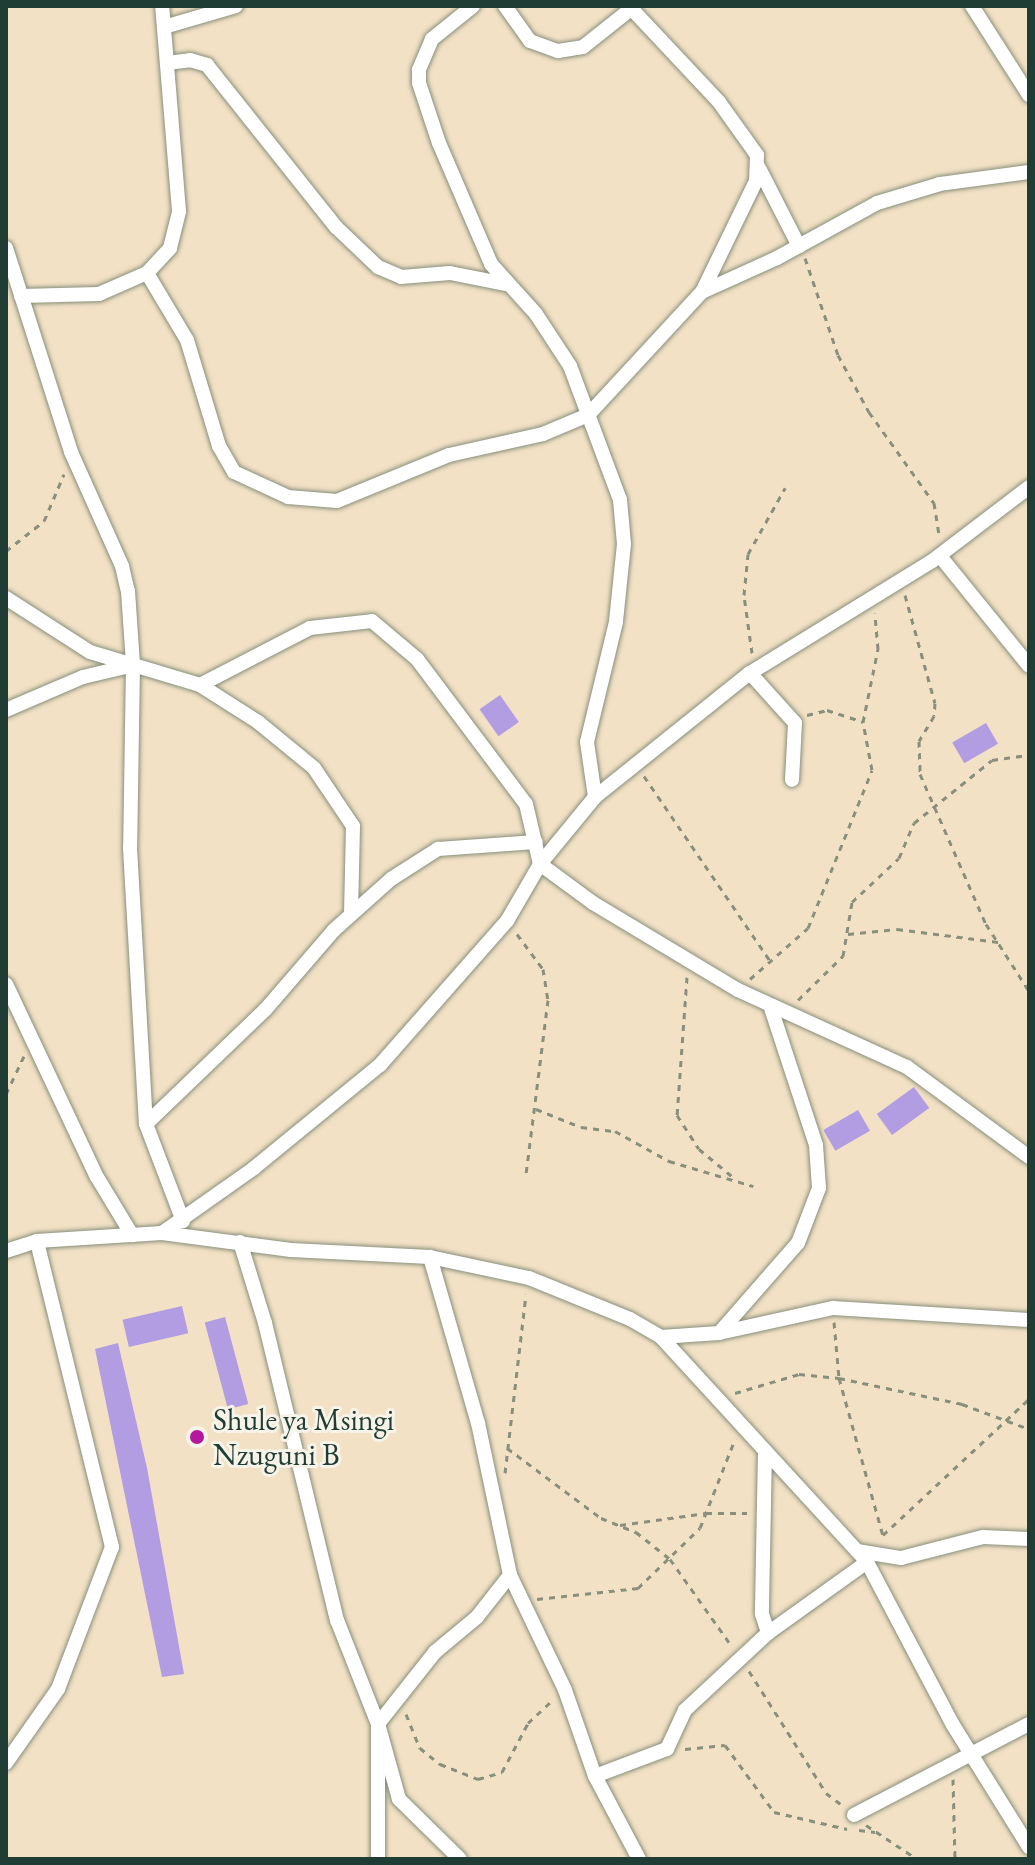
<!DOCTYPE html>
<html>
<head>
<meta charset="utf-8">
<style>
	body { margin:0 }
	#map { position:relative; width:1035px; height:1865px; overflow:hidden; background:#f2e1c5; font-family:"EB Garamond",serif }
	div>[style] { position:absolute }
	[style*='--x'] { left:calc(var(--x)*1px); top:calc(var(--y)*1px); width:calc(var(--w)*1px); rotate:calc(var(--a)*1deg) }
	.building>* { inset:0; background:#b29de3; transform-origin:0 0 }
	.path>* { height:3px; margin-top:-1.5px; transform-origin:0; background:repeating-linear-gradient(90deg,#888f7c 0 6px,transparent 0 12px) }
	.roads { filter:drop-shadow(0 0 2px #888f7c) drop-shadow(0 0 2px #888f7c) }
	.minor>* { height:14px; margin:-7px; padding:0 7px; transform-origin:7px; border-radius:7px; background:#fff }
	.dots>* { width:22px; height:22px; translate:-50% -50%; box-sizing:border-box; border:4px solid #f7f3e8; border-radius:50% }
	span { translate:-50% -50%; white-space:nowrap; text-align:center; line-height:1.15; -webkit-text-stroke:6px #f7f3e8; paint-order:stroke }
	.poi-label { font-size:30px; color:#1f3d34 }
	.left { translate:0 -50%; text-align:left }
	.frame { position:absolute; inset:0; border:8px solid #1f3d34; pointer-events:none }
</style>
</head>
<body>
<div id="map">
	<div class="building">
		<i style="left:500px;top:695px;width:33px;height:25px;rotate:55deg"></i>
		<i style="left:986px;top:723px;width:24px;height:39px;rotate:60deg"></i>
		<i style="left:914px;top:1087px;width:26px;height:46px;rotate:54deg"></i>
		<i style="left:858px;top:1110px;width:24px;height:40px;rotate:60deg"></i>
		<i style="left:182px;top:1306px;width:28px;height:61px;rotate:77deg"></i>
		<i style="left:225px;top:1317px;width:90px;height:21px;rotate:75deg"></i>
		<i style="clip-path:polygon(118px 1343px,147px 1468px,184px 1674px,162px 1677px,95px 1349px)"></i>
	</div>
	<div class="path">
		<i style="--x:805;--y:258;--w:102;--a:71.2"></i>
		<i style="--x:838;--y:355;--w:65;--a:61.5"></i>
		<i style="--x:869;--y:412;--w:112;--a:54.5"></i>
		<i style="--x:934;--y:503;--w:33;--a:81"></i>
		<i style="--x:6;--y:551;--w:48;--a:-38.3"></i>
		<i style="--x:44;--y:521;--w:51;--a:-66.9"></i>
		<i style="--x:905;--y:595;--w:112;--a:74.5"></i>
		<i style="--x:935;--y:703;--w:13;--a:94"></i>
		<i style="--x:934;--y:716;--w:29;--a:121"></i>
		<i style="--x:919;--y:741;--w:33;--a:88"></i>
		<i style="--x:920;--y:774;--w:164;--a:66.3"></i>
		<i style="--x:986;--y:924;--w:80;--a:57.3"></i>
		<i style="--x:752;--y:653;--w:59;--a:-97.9"></i>
		<i style="--x:744;--y:595;--w:41;--a:-84.4"></i>
		<i style="--x:748;--y:554;--w:76;--a:-60.7"></i>
		<i style="--x:807;--y:715;--w:21;--a:-14"></i>
		<i style="--x:827;--y:710;--w:38;--a:18"></i>
		<i style="--x:644;--y:776;--w:224;--a:55.7"></i>
		<i style="--x:517;--y:934;--w:44;--a:53.4"></i>
		<i style="--x:543;--y:969;--w:31;--a:81"></i>
		<i style="--x:548;--y:1000;--w:175;--a:97.2"></i>
		<i style="--x:848;--y:934;--w:49;--a:-5.8"></i>
		<i style="--x:897;--y:929;--w:102;--a:7.3"></i>
		<i style="--x:687;--y:977;--w:138;--a:94.1"></i>
		<i style="--x:677;--y:1115;--w:40;--a:57.1"></i>
		<i style="--x:699;--y:1149;--w:44;--a:39.5"></i>
		<i style="--x:750;--y:979;--w:77;--a:-41.3"></i>
		<i style="--x:808;--y:928;--w:170;--a:-67.9"></i>
		<i style="--x:872;--y:770;--w:49;--a:-100.6"></i>
		<i style="--x:863;--y:722;--w:75;--a:-78.4"></i>
		<i style="--x:878;--y:649;--w:36;--a:-95"></i>
		<i style="--x:798;--y:1000;--w:63;--a:-44.4"></i>
		<i style="--x:843;--y:956;--w:55;--a:-80.5"></i>
		<i style="--x:852;--y:902;--w:64;--a:-43.1"></i>
		<i style="--x:899;--y:858;--w:38;--a:-67"></i>
		<i style="--x:914;--y:823;--w:100;--a:-38.9"></i>
		<i style="--x:992;--y:760;--w:37;--a:-8"></i>
		<i style="--x:6;--y:1094;--w:42;--a:-64.7"></i>
		<i style="--x:536;--y:1109;--w:48;--a:21.8"></i>
		<i style="--x:581;--y:1127;--w:34;--a:7"></i>
		<i style="--x:615;--y:1131;--w:62;--a:29.1"></i>
		<i style="--x:669;--y:1161;--w:88;--a:16.6"></i>
		<i style="--x:834;--y:1322;--w:56;--a:84.9"></i>
		<i style="--x:839;--y:1378;--w:164;--a:74.4"></i>
		<i style="--x:735;--y:1393;--w:67;--a:-16.5"></i>
		<i style="--x:799;--y:1374;--w:40;--a:5.7"></i>
		<i style="--x:839;--y:1378;--w:126;--a:11.9"></i>
		<i style="--x:962;--y:1404;--w:72;--a:20.5"></i>
		<i style="--x:507;--y:1448;--w:117;--a:36.7"></i>
		<i style="--x:601;--y:1518;--w:38;--a:22"></i>
		<i style="--x:636;--y:1532;--w:43;--a:38.5"></i>
		<i style="--x:670;--y:1559;--w:105;--a:54.7"></i>
		<i style="--x:505;--y:1473;--w:180;--a:-83.3"></i>
		<i style="--x:620;--y:1525;--w:87;--a:-7.9"></i>
		<i style="--x:706;--y:1513;--w:41;--a:0"></i>
		<i style="--x:883;--y:1535;--w:200;--a:-43"></i>
		<i style="--x:537;--y:1599;--w:102;--a:-6.2"></i>
		<i style="--x:638;--y:1588;--w:86;--a:-44.1"></i>
		<i style="--x:700;--y:1528;--w:96;--a:-68.5"></i>
		<i style="--x:749;--y:1671;--w:144;--a:57.7"></i>
		<i style="--x:826;--y:1793;--w:20;--a:37"></i>
		<i style="--x:406;--y:1714;--w:37;--a:68"></i>
		<i style="--x:420;--y:1748;--w:26;--a:39"></i>
		<i style="--x:440;--y:1764;--w:41;--a:21.5"></i>
		<i style="--x:478;--y:1779;--w:25;--a:-16"></i>
		<i style="--x:502;--y:1772;--w:55;--a:-62"></i>
		<i style="--x:528;--y:1723;--w:33;--a:-43"></i>
		<i style="--x:685;--y:1749;--w:40;--a:-5.7"></i>
		<i style="--x:725;--y:1745;--w:83;--a:53.8"></i>
		<i style="--x:774;--y:1812;--w:75;--a:13.1"></i>
		<i style="--x:953;--y:1779;--w:80;--a:88.6"></i>
		<i style="--x:866;--y:1825;--w:61;--a:33.7"></i>
		<i style="--x:859;--y:1830;--w:16;--a:7"></i>
	</div>
	<div class="roads">
		<div class="minor">
			<i style="--x:473;--y:6;--w:53;--a:141.2"></i>
			<i style="--x:432;--y:39;--w:34;--a:113"></i>
			<i style="--x:419;--y:70;--w:13;--a:90"></i>
			<i style="--x:419;--y:83;--w:63;--a:71.6"></i>
			<i style="--x:439;--y:143;--w:132;--a:66.7"></i>
			<i style="--x:491;--y:264;--w:67;--a:48"></i>
			<i style="--x:536;--y:314;--w:62;--a:56.8"></i>
			<i style="--x:570;--y:366;--w:143;--a:69.5"></i>
			<i style="--x:620;--y:500;--w:44;--a:84.8"></i>
			<i style="--x:624;--y:544;--w:78;--a:95.9"></i>
			<i style="--x:616;--y:622;--w:123;--a:103.6"></i>
			<i style="--x:587;--y:742;--w:56;--a:81.7"></i>
			<i style="--x:505;--y:6;--w:43;--a:54.5"></i>
			<i style="--x:530;--y:41;--w:30;--a:20"></i>
			<i style="--x:558;--y:51;--w:25;--a:-9"></i>
			<i style="--x:583;--y:47;--w:61;--a:-38.4"></i>
			<i style="--x:629;--y:6;--w:132;--a:46.8"></i>
			<i style="--x:719;--y:102;--w:65;--a:54.4"></i>
			<i style="--x:757;--y:155;--w:26;--a:92"></i>
			<i style="--x:756;--y:181;--w:123;--a:115.9"></i>
			<i style="--x:972;--y:6;--w:106;--a:57.4"></i>
			<i style="--x:164;--y:27;--w:75;--a:-16.3"></i>
			<i style="--x:167;--y:63;--w:23;--a:-7"></i>
			<i style="--x:190;--y:60;--w:18;--a:16"></i>
			<i style="--x:207;--y:65;--w:207;--a:51.5"></i>
			<i style="--x:336;--y:227;--w:58;--a:43.6"></i>
			<i style="--x:378;--y:267;--w:25;--a:23"></i>
			<i style="--x:401;--y:277;--w:49;--a:-4.7"></i>
			<i style="--x:450;--y:273;--w:56;--a:11.3"></i>
			<i style="--x:759;--y:168;--w:88;--a:62.9"></i>
			<i style="--x:6;--y:248;--w:214;--a:72.3"></i>
			<i style="--x:71;--y:452;--w:125;--a:65.9"></i>
			<i style="--x:122;--y:566;--w:26;--a:77"></i>
			<i style="--x:128;--y:591;--w:74;--a:86.1"></i>
			<i style="--x:133;--y:665;--w:183;--a:90.9"></i>
			<i style="--x:130;--y:848;--w:276;--a:86.7"></i>
			<i style="--x:146;--y:1124;--w:104;--a:69.1"></i>
			<i style="--x:147;--y:273;--w:78;--a:59.2"></i>
			<i style="--x:187;--y:340;--w:111;--a:73.2"></i>
			<i style="--x:219;--y:446;--w:30;--a:60"></i>
			<i style="--x:234;--y:472;--w:60;--a:24.8"></i>
			<i style="--x:288;--y:497;--w:49;--a:4.7"></i>
			<i style="--x:337;--y:501;--w:121;--a:-22.3"></i>
			<i style="--x:449;--y:455;--w:96;--a:-12.6"></i>
			<i style="--x:543;--y:434;--w:49;--a:-22.9"></i>
			<i style="--x:588;--y:415;--w:168;--a:-47.2"></i>
			<i style="--x:702;--y:292;--w:82;--a:-24.4"></i>
			<i style="--x:777;--y:258;--w:114;--a:-28.8"></i>
			<i style="--x:877;--y:203;--w:66;--a:-16.8"></i>
			<i style="--x:940;--y:184;--w:90;--a:-7.7"></i>
			<i style="--x:21;--y:296;--w:78;--a:-1.5"></i>
			<i style="--x:99;--y:294;--w:52;--a:-23.6"></i>
			<i style="--x:147;--y:273;--w:34;--a:-47"></i>
			<i style="--x:170;--y:248;--w:38;--a:-76"></i>
			<i style="--x:179;--y:211;--w:206;--a:-94.7"></i>
			<i style="--x:940;--y:556;--w:141;--a:51"></i>
			<i style="--x:6;--y:598;--w:100;--a:32.7"></i>
			<i style="--x:90;--y:652;--w:115;--a:16.7"></i>
			<i style="--x:200;--y:685;--w:69;--a:32.5"></i>
			<i style="--x:258;--y:722;--w:72;--a:39.4"></i>
			<i style="--x:314;--y:768;--w:70;--a:56.1"></i>
			<i style="--x:353;--y:826;--w:88;--a:91.3"></i>
			<i style="--x:750;--y:673;--w:67;--a:48"></i>
			<i style="--x:795;--y:723;--w:57;--a:93"></i>
			<i style="--x:200;--y:685;--w:124;--a:-27.4"></i>
			<i style="--x:310;--y:628;--w:62;--a:-6.4"></i>
			<i style="--x:372;--y:621;--w:59;--a:40.2"></i>
			<i style="--x:417;--y:659;--w:181;--a:53.1"></i>
			<i style="--x:526;--y:804;--w:62;--a:76.9"></i>
			<i style="--x:540;--y:864;--w:66;--a:36.3"></i>
			<i style="--x:593;--y:903;--w:169;--a:31"></i>
			<i style="--x:738;--y:990;--w:186;--a:24.5"></i>
			<i style="--x:907;--y:1067;--w:152;--a:36.4"></i>
			<i style="--x:6;--y:710;--w:84;--a:-23.2"></i>
			<i style="--x:83;--y:677;--w:47;--a:-13.4"></i>
			<i style="--x:6;--y:984;--w:213;--a:64.8"></i>
			<i style="--x:97;--y:1177;--w:68;--a:58.9"></i>
			<i style="--x:146;--y:1124;--w:165;--a:-43.8"></i>
			<i style="--x:265;--y:1010;--w:106;--a:-49.2"></i>
			<i style="--x:334;--y:930;--w:76;--a:-41.8"></i>
			<i style="--x:391;--y:879;--w:56;--a:-32.6"></i>
			<i style="--x:438;--y:849;--w:98;--a:-4.1"></i>
			<i style="--x:162;--y:1233;--w:113;--a:-35.2"></i>
			<i style="--x:254;--y:1168;--w:163;--a:-39.3"></i>
			<i style="--x:380;--y:1065;--w:192;--a:-48.6"></i>
			<i style="--x:507;--y:921;--w:66;--a:-59.9"></i>
			<i style="--x:540;--y:864;--w:87;--a:-50.6"></i>
			<i style="--x:595;--y:797;--w:198;--a:-38.7"></i>
			<i style="--x:750;--y:673;--w:214;--a:-31.6"></i>
			<i style="--x:932;--y:561;--w:122;--a:-37.3"></i>
			<i style="--x:240;--y:1242;--w:85;--a:72.8"></i>
			<i style="--x:265;--y:1323;--w:306;--a:76.4"></i>
			<i style="--x:337;--y:1620;--w:112;--a:68.5"></i>
			<i style="--x:378;--y:1724;--w:135;--a:90"></i>
			<i style="--x:6;--y:1251;--w:33;--a:-18"></i>
			<i style="--x:37;--y:1241;--w:125;--a:-3.7"></i>
			<i style="--x:162;--y:1233;--w:130;--a:7.5"></i>
			<i style="--x:291;--y:1250;--w:139;--a:2.9"></i>
			<i style="--x:430;--y:1257;--w:101;--a:12"></i>
			<i style="--x:529;--y:1278;--w:109;--a:22.1"></i>
			<i style="--x:630;--y:1319;--w:36;--a:30"></i>
			<i style="--x:661;--y:1337;--w:305;--a:47.5"></i>
			<i style="--x:867;--y:1562;--w:184;--a:62.2"></i>
			<i style="--x:953;--y:1725;--w:144;--a:58.1"></i>
			<i style="--x:430;--y:1257;--w:173;--a:73.9"></i>
			<i style="--x:478;--y:1423;--w:155;--a:78.1"></i>
			<i style="--x:510;--y:1575;--w:127;--a:64.4"></i>
			<i style="--x:565;--y:1690;--w:91;--a:70.8"></i>
			<i style="--x:595;--y:1776;--w:94;--a:62.1"></i>
			<i style="--x:720;--y:1332;--w:118;--a:-48.8"></i>
			<i style="--x:798;--y:1243;--w:59;--a:-69.1"></i>
			<i style="--x:819;--y:1188;--w:43;--a:-94"></i>
			<i style="--x:816;--y:1145;--w:147;--a:-108.2"></i>
			<i style="--x:661;--y:1337;--w:58;--a:-3.9"></i>
			<i style="--x:719;--y:1333;--w:117;--a:-12.4"></i>
			<i style="--x:833;--y:1308;--w:196;--a:3.5"></i>
			<i style="--x:765;--y:1451;--w:163;--a:91.1"></i>
			<i style="--x:762;--y:1614;--w:20;--a:72"></i>
			<i style="--x:857;--y:1551;--w:45;--a:9"></i>
			<i style="--x:901;--y:1558;--w:85;--a:-14.4"></i>
			<i style="--x:983;--y:1537;--w:46;--a:2.5"></i>
			<i style="--x:6;--y:1763;--w:90;--a:-54.9"></i>
			<i style="--x:58;--y:1689;--w:152;--a:-69.2"></i>
			<i style="--x:112;--y:1547;--w:315;--a:-103.8"></i>
			<i style="--x:595;--y:1776;--w:77;--a:-20.6"></i>
			<i style="--x:667;--y:1749;--w:43;--a:-65.2"></i>
			<i style="--x:685;--y:1710;--w:113;--a:-42.9"></i>
			<i style="--x:768;--y:1633;--w:122;--a:-35.6"></i>
			<i style="--x:854;--y:1815;--w:197;--a:-27.5"></i>
			<i style="--x:460;--y:1859;--w:86;--a:-135.5"></i>
			<i style="--x:399;--y:1799;--w:78;--a:-105.6"></i>
			<i style="--x:378;--y:1724;--w:92;--a:-51.6"></i>
			<i style="--x:435;--y:1652;--w:55;--a:-39.8"></i>
			<i style="--x:477;--y:1617;--w:53;--a:-51.8"></i>
		</div>
	</div>
	<div class="dots">
		<i style="left:197px;top:1437px;background:#b5179e"></i>
	</div>
	<div class="poi-label">
		<span class="left" style="left:213px;top:1437px">Shule ya Msingi<br>Nzuguni B</span>
	</div>
	<div class="frame"></div>
</div>
</body>
</html>
